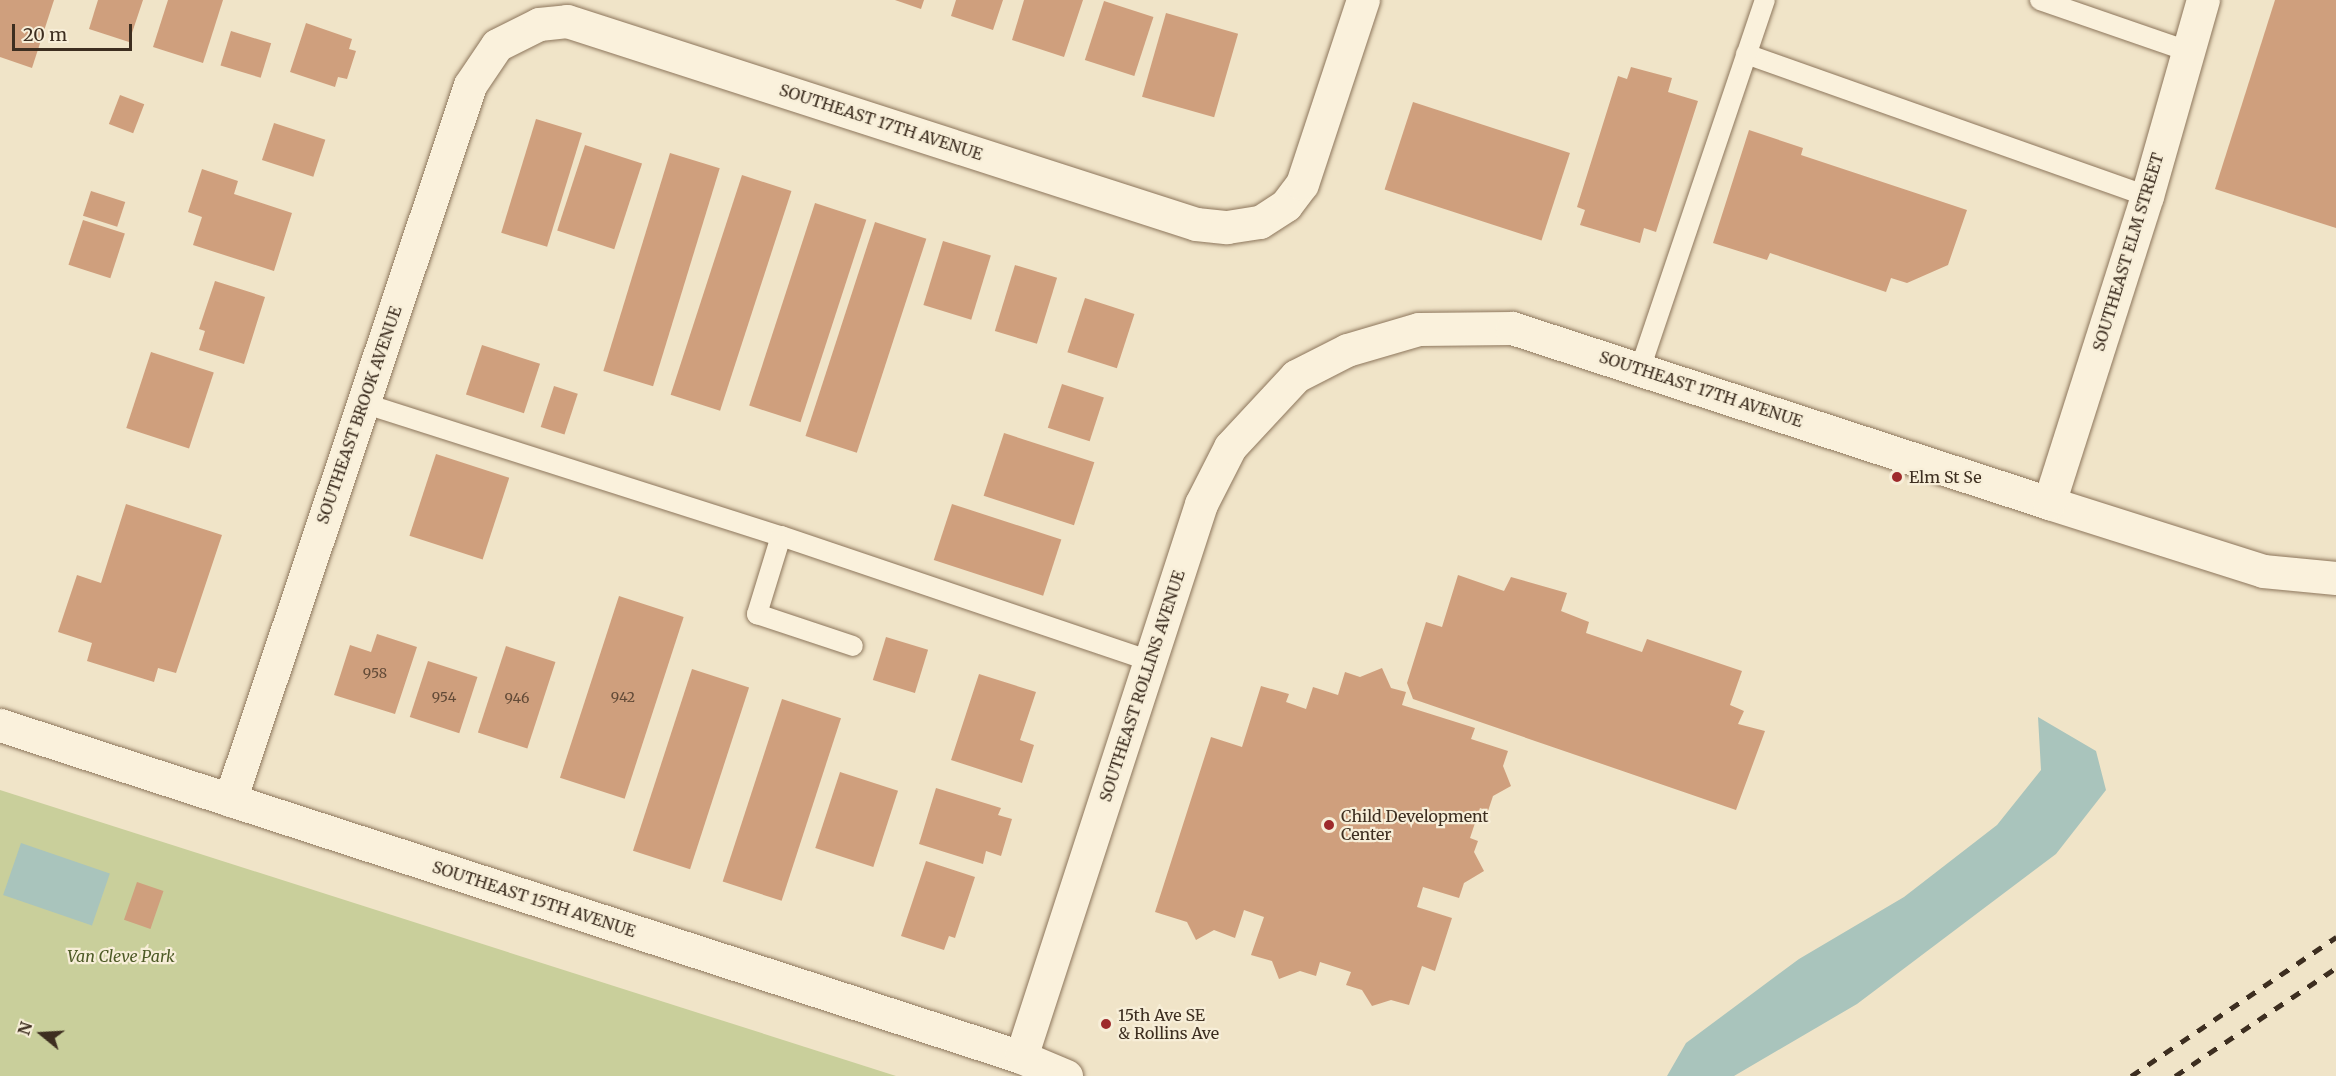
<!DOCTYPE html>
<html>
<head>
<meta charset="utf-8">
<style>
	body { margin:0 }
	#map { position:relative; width:2336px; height:1076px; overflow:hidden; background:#f0e4c8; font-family:Merriweather,serif }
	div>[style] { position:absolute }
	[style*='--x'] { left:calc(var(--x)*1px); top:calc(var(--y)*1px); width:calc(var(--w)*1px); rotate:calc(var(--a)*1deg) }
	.green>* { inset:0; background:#c9cf9b }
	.water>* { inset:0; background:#a9c4bc; transform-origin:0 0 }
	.building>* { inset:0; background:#cf9f7d; transform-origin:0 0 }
	.roads { filter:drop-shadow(0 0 2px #8d765c) drop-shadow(0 0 2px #8d765c) }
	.service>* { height:20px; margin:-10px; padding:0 10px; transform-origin:10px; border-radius:10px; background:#faf1dc }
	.minor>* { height:33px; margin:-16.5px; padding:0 16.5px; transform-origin:16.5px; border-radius:16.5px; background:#faf1dc }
	.tertiary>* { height:33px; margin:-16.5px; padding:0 16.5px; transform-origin:16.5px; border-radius:16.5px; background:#faf1dc }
	.rail>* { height:4.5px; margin-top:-2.25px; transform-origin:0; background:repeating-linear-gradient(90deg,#3d2e20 0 10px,transparent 0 20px) }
	.dots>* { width:16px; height:16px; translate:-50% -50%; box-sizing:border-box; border:3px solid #f7eed8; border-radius:50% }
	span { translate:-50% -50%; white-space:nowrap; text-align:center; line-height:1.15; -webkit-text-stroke:4.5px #f7eed8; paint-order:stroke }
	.number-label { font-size:14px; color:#624a37 }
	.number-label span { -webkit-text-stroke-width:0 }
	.street-label { font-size:16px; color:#3d2e20 }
	.poi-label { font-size:16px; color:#3d2e20 }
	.left { translate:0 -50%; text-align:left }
	.park-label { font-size:16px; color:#4d5a26; font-style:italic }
	.north { position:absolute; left:12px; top:1004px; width:60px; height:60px; -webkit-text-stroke:4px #f7eed8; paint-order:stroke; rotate:288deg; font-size:16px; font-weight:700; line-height:24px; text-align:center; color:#3d2e20 }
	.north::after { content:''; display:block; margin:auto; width:21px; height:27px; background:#3d2e20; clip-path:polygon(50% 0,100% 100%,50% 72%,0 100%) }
	.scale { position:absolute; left:12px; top:24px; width:120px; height:27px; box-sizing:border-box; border:3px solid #3d2e20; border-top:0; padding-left:8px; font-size:18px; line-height:21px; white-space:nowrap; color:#3d2e20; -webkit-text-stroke:4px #f7eed8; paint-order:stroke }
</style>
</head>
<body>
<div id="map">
	<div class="green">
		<i style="clip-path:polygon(0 790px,896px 1076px,0 1076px)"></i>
	</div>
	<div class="water">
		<i style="clip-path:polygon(2038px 717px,2096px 751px,2106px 790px,2056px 854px,1857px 1004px,1734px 1076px,1667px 1076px,1686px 1043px,1799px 959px,1904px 897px,1997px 825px,2041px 770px)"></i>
		<i style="left:21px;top:843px;width:94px;height:55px;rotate:19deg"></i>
	</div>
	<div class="building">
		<i style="clip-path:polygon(0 0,54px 0,32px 68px,0 57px)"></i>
		<i style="clip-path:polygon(98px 0,143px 0,129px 42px,89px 29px)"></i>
		<i style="clip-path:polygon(168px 0,223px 0,203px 63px,153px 47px)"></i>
		<i style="clip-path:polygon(895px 0,924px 0,921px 9px)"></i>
		<i style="clip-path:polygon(956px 0,1003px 0,993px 30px,951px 16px)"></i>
		<i style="clip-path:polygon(1024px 0,1083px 0,1064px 57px,1012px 40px)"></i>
		<i style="clip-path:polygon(2275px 0,2336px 0,2336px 228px,2215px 189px)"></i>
		<i style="left:1104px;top:1px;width:52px;height:62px;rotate:18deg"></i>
		<i style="left:1166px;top:13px;width:75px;height:87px;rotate:16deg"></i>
		<i style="clip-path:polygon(306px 23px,352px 39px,349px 49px,356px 51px,347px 79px,338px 77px,335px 87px,290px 72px)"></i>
		<i style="left:231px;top:31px;width:42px;height:36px;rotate:17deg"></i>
		<i style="clip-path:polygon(1631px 67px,1672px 78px,1668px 92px,1698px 101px,1656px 232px,1644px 228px,1640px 243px,1580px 225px,1585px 210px,1577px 207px,1618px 76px,1627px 79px)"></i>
		<i style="left:120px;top:95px;width:26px;height:31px;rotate:21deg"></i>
		<i style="left:1413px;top:102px;width:165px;height:92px;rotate:18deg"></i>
		<i style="left:536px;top:119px;width:48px;height:119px;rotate:17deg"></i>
		<i style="left:274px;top:123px;width:54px;height:39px;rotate:18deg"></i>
		<i style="clip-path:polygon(1749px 130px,1803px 148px,1801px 155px,1967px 210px,1948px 265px,1907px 283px,1891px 278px,1886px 292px,1770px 253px,1767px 260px,1713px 243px)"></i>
		<i style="left:585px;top:145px;width:60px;height:90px;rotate:18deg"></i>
		<i style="left:670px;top:153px;width:52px;height:228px;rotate:17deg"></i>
		<i style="clip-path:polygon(202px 169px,238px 181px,234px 194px,292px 213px,274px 271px,193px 245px,202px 217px,188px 212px)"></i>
		<i style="left:742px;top:175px;width:52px;height:231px;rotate:18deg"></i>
		<i style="left:91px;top:191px;width:36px;height:26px;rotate:18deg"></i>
		<i style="left:815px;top:203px;width:54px;height:213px;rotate:18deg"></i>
		<i style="left:83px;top:220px;width:44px;height:47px;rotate:18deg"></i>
		<i style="left:875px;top:222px;width:54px;height:225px;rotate:18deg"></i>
		<i style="left:943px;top:241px;width:50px;height:67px;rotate:17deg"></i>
		<i style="left:1015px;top:265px;width:44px;height:69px;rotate:17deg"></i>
		<i style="clip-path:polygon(215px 281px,265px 297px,244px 364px,199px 350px,205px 331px,199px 329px)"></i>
		<i style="left:1085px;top:298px;width:52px;height:57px;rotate:18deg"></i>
		<i style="left:482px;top:345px;width:61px;height:52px;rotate:18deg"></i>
		<i style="left:151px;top:352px;width:66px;height:80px;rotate:18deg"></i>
		<i style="left:1062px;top:384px;width:44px;height:46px;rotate:18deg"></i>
		<i style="left:554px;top:386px;width:25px;height:43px;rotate:18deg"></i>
		<i style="left:1004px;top:433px;width:95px;height:66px;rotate:18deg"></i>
		<i style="left:436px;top:454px;width:77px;height:86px;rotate:18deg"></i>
		<i style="clip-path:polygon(126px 504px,222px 535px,176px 673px,158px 668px,154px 682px,87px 661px,92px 643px,58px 632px,77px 575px,101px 583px)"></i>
		<i style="left:952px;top:504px;width:115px;height:59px;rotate:18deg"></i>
		<i style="clip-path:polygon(1458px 575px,1504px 591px,1511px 577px,1567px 593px,1561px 611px,1589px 622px,1586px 633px,1642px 652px,1647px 639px,1742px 671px,1730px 705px,1744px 711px,1738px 724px,1765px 731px,1736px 810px,1413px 699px,1407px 683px,1426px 622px,1442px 627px)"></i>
		<i style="left:619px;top:596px;width:68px;height:191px;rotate:18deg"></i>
		<i style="clip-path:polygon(377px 634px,417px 647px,395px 714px,334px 695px,350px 645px,371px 652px)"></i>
		<i style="left:886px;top:637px;width:44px;height:45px;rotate:17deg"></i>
		<i style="left:506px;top:646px;width:52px;height:91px;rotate:18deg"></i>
		<i style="left:428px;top:661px;width:52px;height:59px;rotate:18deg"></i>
		<i style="clip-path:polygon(1382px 668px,1391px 688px,1406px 692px,1402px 705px,1475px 728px,1471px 739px,1508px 751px,1503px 766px,1511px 786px,1493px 796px,1488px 811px,1480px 808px,1470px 838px,1478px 841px,1474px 852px,1484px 871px,1464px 883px,1459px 898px,1423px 887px,1417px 907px,1452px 918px,1435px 971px,1422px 966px,1409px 1005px,1391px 1000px,1372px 1006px,1362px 990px,1346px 985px,1351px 972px,1320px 962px,1316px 976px,1300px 971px,1279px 979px,1272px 961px,1251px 955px,1264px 917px,1244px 910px,1235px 938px,1214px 930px,1196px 940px,1187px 922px,1155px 912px,1211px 737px,1242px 747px,1261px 686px,1289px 694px,1286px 702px,1306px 709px,1313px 687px,1338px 695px,1345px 672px,1360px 677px)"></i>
		<i style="left:692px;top:669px;width:60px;height:191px;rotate:18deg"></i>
		<i style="clip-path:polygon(979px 674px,1036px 692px,1020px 740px,1034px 745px,1022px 783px,951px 760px)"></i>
		<i style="left:782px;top:699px;width:62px;height:192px;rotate:18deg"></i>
		<i style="left:840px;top:772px;width:61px;height:80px;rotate:18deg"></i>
		<i style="clip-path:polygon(936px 788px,1001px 808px,998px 815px,1012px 819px,1001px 856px,986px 851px,983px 864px,919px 844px)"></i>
		<i style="clip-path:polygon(926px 861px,975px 877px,955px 938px,949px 936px,944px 950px,901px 936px)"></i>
		<i style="left:137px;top:882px;width:28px;height:40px;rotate:19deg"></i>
	</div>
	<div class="roads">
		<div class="service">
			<i style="--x:2040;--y:0;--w:156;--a:19.1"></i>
			<i style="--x:1746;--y:54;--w:425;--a:19.5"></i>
			<i style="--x:1640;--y:369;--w:390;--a:-71.3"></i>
			<i style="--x:363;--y:403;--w:439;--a:17.7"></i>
			<i style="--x:781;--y:536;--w:390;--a:18.7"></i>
			<i style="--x:781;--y:536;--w:82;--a:107.1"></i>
			<i style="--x:757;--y:614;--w:101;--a:18.4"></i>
		</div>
		<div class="minor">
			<i style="--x:2049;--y:503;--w:225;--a:17.6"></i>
			<i style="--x:2263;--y:571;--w:73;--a:5.5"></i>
			<i style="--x:230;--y:800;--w:754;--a:-71.44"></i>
			<i style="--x:470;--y:85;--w:48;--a:-56"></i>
			<i style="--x:497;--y:45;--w:47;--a:-26.6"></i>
			<i style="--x:539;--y:24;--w:28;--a:-6"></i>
			<i style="--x:567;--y:21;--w:661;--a:17.89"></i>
			<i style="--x:1196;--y:224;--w:31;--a:6"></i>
			<i style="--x:1227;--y:227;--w:33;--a:-9"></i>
			<i style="--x:1260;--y:222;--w:31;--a:-33"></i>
			<i style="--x:1286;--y:205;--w:26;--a:-53"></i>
			<i style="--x:1302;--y:184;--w:194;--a:-71.7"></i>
		</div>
		<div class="tertiary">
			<i style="--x:0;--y:725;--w:1074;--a:18.01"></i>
			<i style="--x:1021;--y:1057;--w:49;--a:22.9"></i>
			<i style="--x:1021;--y:1057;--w:582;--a:-71.97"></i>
			<i style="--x:1201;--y:504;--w:64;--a:-63"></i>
			<i style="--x:1230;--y:447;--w:97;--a:-47.1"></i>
			<i style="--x:1296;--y:376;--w:57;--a:-27"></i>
			<i style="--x:1347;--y:350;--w:75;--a:-16.3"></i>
			<i style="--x:1419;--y:329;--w:93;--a:-0.6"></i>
			<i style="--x:1512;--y:328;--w:565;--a:18.05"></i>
			<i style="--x:2049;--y:503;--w:322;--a:-72.3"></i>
			<i style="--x:2147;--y:196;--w:204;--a:-74.1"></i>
		</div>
	</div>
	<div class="rail">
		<i style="--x:2131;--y:1076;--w:248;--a:-34.1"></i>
		<i style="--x:2175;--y:1076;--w:194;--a:-33.9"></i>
	</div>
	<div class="dots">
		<i style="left:1897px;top:477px;background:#9e2a2b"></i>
		<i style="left:1329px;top:825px;background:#9e2a2b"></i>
		<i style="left:1106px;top:1024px;background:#9e2a2b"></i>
	</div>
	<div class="number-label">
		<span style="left:375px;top:673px">958</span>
		<span style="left:444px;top:697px">954</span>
		<span style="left:623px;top:697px">942</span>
		<span style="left:517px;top:698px">946</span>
	</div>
	<div class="street-label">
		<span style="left:881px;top:122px;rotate:18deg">SOUTHEAST 17TH AVENUE</span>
		<span style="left:2128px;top:252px;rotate:-73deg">SOUTHEAST ELM STREET</span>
		<span style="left:1701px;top:389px;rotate:18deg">SOUTHEAST 17TH AVENUE</span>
		<span style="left:359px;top:415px;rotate:-71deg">SOUTHEAST BROOK AVENUE</span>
		<span style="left:1142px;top:686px;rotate:-72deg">SOUTHEAST ROLLINS AVENUE</span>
		<span style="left:534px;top:899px;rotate:18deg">SOUTHEAST 15TH AVENUE</span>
	</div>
	<div class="poi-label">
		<span class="left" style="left:1909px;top:477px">Elm St Se</span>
		<span class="left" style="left:1341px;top:825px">Child Development<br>Center</span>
		<span class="left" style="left:1118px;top:1024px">15th Ave SE<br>&amp; Rollins Ave</span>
	</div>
	<div class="park-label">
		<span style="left:121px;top:956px">Van Cleve Park</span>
	</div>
	<div class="north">N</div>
	<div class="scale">20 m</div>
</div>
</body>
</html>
